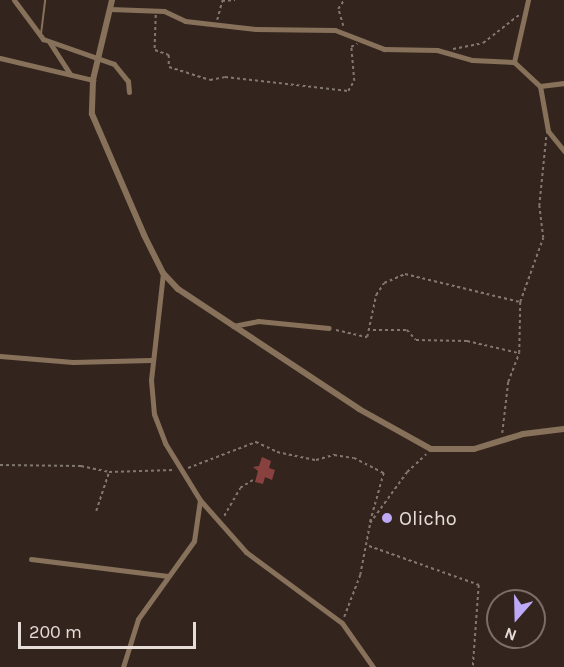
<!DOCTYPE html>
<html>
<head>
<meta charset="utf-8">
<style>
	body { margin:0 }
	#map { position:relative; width:564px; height:667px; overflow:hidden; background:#33251e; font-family:Karla,sans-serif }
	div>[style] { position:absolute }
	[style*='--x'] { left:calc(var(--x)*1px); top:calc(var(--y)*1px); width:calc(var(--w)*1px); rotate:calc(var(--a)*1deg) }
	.building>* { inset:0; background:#89413f }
	.path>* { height:1.5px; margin-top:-0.75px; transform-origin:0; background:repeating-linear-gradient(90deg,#837772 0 3px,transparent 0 6px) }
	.service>* { height:2px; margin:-1px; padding:0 1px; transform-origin:1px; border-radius:1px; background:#87715a }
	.minor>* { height:5px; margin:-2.5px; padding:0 2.5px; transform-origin:2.5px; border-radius:2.5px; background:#87715a }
	.tertiary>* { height:6px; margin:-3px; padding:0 3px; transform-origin:3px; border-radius:3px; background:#87715a }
	.dots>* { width:16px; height:16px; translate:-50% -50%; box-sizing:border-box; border:3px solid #33251e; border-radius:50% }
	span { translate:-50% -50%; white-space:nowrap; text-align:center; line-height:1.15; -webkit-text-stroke:4.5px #33251e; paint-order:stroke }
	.poi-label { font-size:20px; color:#e6dcd8 }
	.left { translate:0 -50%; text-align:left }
	.north { position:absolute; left:486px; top:589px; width:60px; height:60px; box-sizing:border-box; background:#33251e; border:2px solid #7b6e68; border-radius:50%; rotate:200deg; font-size:16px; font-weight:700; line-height:24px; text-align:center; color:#e6dcd8 }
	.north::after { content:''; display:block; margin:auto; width:21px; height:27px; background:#bda9f5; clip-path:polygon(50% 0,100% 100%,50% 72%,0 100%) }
	.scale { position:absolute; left:18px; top:622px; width:178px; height:27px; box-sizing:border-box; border:3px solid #e6dcd8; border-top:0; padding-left:8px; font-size:18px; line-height:21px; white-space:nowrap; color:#e6dcd8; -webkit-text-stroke:4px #33251e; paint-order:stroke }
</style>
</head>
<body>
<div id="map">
	<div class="building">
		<i style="clip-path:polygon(262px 457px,271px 461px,269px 468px,275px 470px,272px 480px,265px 477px,263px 484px,255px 482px,258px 471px,253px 467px,259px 466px)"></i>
	</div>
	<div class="path">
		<i style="--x:156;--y:15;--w:35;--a:92"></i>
		<i style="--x:155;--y:50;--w:15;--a:20"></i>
		<i style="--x:169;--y:55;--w:12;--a:90"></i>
		<i style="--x:169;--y:67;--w:43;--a:17.6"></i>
		<i style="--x:210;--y:80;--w:15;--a:-11"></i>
		<i style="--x:225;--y:77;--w:124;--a:6.5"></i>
		<i style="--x:348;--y:91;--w:12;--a:-59"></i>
		<i style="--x:354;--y:81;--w:34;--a:-95"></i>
		<i style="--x:351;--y:47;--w:7;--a:-27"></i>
		<i style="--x:217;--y:20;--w:20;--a:-75"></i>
		<i style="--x:222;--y:1;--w:13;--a:-4"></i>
		<i style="--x:343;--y:26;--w:18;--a:-106"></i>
		<i style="--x:338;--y:9;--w:11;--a:-56"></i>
		<i style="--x:453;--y:49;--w:31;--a:-11"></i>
		<i style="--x:483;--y:43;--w:46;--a:-37.9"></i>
		<i style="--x:336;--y:330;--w:32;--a:13"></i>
		<i style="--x:367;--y:337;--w:43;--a:-77.9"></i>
		<i style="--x:376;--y:295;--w:14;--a:-56"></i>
		<i style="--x:384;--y:283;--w:23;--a:-23"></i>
		<i style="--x:405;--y:274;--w:118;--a:13.7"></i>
		<i style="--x:373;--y:330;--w:34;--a:0"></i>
		<i style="--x:407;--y:330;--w:13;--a:48"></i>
		<i style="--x:416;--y:340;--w:51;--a:1.1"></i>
		<i style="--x:467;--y:341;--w:52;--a:13.2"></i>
		<i style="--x:502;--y:433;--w:51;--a:-83.3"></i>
		<i style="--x:508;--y:382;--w:31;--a:-69"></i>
		<i style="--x:519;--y:353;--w:51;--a:-88.9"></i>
		<i style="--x:520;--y:302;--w:68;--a:-70.2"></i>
		<i style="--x:543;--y:238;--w:32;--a:-97"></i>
		<i style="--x:539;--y:206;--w:69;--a:-84.2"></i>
		<i style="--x:0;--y:465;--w:81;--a:0.7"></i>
		<i style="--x:81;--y:466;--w:29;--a:12"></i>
		<i style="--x:188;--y:468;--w:73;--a:-20.9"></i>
		<i style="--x:256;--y:442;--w:23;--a:25"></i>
		<i style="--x:277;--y:452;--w:40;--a:12"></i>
		<i style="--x:316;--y:460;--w:19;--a:-16"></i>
		<i style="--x:334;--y:455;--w:20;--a:9"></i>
		<i style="--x:354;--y:458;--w:34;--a:27"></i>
		<i style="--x:384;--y:473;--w:52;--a:105.6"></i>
		<i style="--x:96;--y:511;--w:41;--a:-71.6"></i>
		<i style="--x:109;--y:472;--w:65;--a:-1.8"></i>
		<i style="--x:224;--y:516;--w:32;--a:-60"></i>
		<i style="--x:240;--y:488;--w:15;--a:-32"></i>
		<i style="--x:369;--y:546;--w:117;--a:19.5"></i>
		<i style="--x:479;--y:585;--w:82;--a:94.2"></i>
		<i style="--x:344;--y:617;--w:45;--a:-69.1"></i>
		<i style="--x:360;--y:575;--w:53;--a:-79.1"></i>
		<i style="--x:370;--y:523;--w:63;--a:-54"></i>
		<i style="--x:407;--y:472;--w:26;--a:-43"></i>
	</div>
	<div class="service">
		<i style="--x:41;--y:34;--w:34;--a:-83"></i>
	</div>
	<div class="minor">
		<i style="--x:14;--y:0;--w:49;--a:53.4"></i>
		<i style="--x:43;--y:39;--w:75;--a:19.4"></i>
		<i style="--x:114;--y:64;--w:22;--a:51"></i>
		<i style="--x:128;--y:81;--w:11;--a:85"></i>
		<i style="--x:528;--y:0;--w:64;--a:102.7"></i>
		<i style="--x:514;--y:62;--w:35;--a:43"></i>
		<i style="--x:540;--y:86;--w:24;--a:-7"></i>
		<i style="--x:110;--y:9;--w:54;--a:2.1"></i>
		<i style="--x:164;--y:11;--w:23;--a:25"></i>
		<i style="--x:185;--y:21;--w:71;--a:6.4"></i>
		<i style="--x:256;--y:29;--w:79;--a:0.7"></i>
		<i style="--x:335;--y:30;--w:53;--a:21.2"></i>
		<i style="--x:384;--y:49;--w:53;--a:1.1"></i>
		<i style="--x:437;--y:50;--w:36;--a:16"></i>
		<i style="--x:472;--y:60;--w:42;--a:2.7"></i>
		<i style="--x:50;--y:43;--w:37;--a:57"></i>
		<i style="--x:0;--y:58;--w:96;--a:13.3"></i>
		<i style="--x:540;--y:86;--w:46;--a:79.9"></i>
		<i style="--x:548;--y:131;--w:26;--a:51"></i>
		<i style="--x:163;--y:273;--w:108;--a:96.4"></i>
		<i style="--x:151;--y:380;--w:34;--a:85"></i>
		<i style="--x:154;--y:414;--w:31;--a:69"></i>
		<i style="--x:165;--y:443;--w:67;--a:58.4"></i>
		<i style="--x:200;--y:500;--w:69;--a:48.5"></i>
		<i style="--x:246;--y:552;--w:119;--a:36.5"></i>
		<i style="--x:342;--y:623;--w:54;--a:54.8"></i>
		<i style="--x:233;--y:326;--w:25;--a:-11"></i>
		<i style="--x:258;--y:321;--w:71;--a:5.6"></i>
		<i style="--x:0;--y:356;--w:73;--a:4.7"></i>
		<i style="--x:73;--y:362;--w:78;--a:-1.5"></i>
		<i style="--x:31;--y:559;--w:138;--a:7.1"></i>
		<i style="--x:123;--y:667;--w:50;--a:-72.6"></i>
		<i style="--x:138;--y:619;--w:96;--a:-54.3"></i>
		<i style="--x:194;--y:541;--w:41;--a:-81.7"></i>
	</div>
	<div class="tertiary">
		<i style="--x:112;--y:0;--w:82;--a:103.4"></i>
		<i style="--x:93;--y:80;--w:34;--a:92"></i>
		<i style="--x:92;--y:114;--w:132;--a:66.7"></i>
		<i style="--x:144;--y:235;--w:42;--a:63.4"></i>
		<i style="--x:163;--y:273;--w:22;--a:47"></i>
		<i style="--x:178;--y:289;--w:217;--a:33.5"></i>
		<i style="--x:359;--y:409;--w:82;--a:29.1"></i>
		<i style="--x:431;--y:449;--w:43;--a:0"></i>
		<i style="--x:474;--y:449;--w:51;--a:-17"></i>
		<i style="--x:523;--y:434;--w:41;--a:-7"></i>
	</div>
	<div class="dots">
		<i style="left:387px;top:518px;background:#bda9f5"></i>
	</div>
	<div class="poi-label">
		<span class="left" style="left:399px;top:518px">Olicho</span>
	</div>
	<div class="north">N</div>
	<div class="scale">200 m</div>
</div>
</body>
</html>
